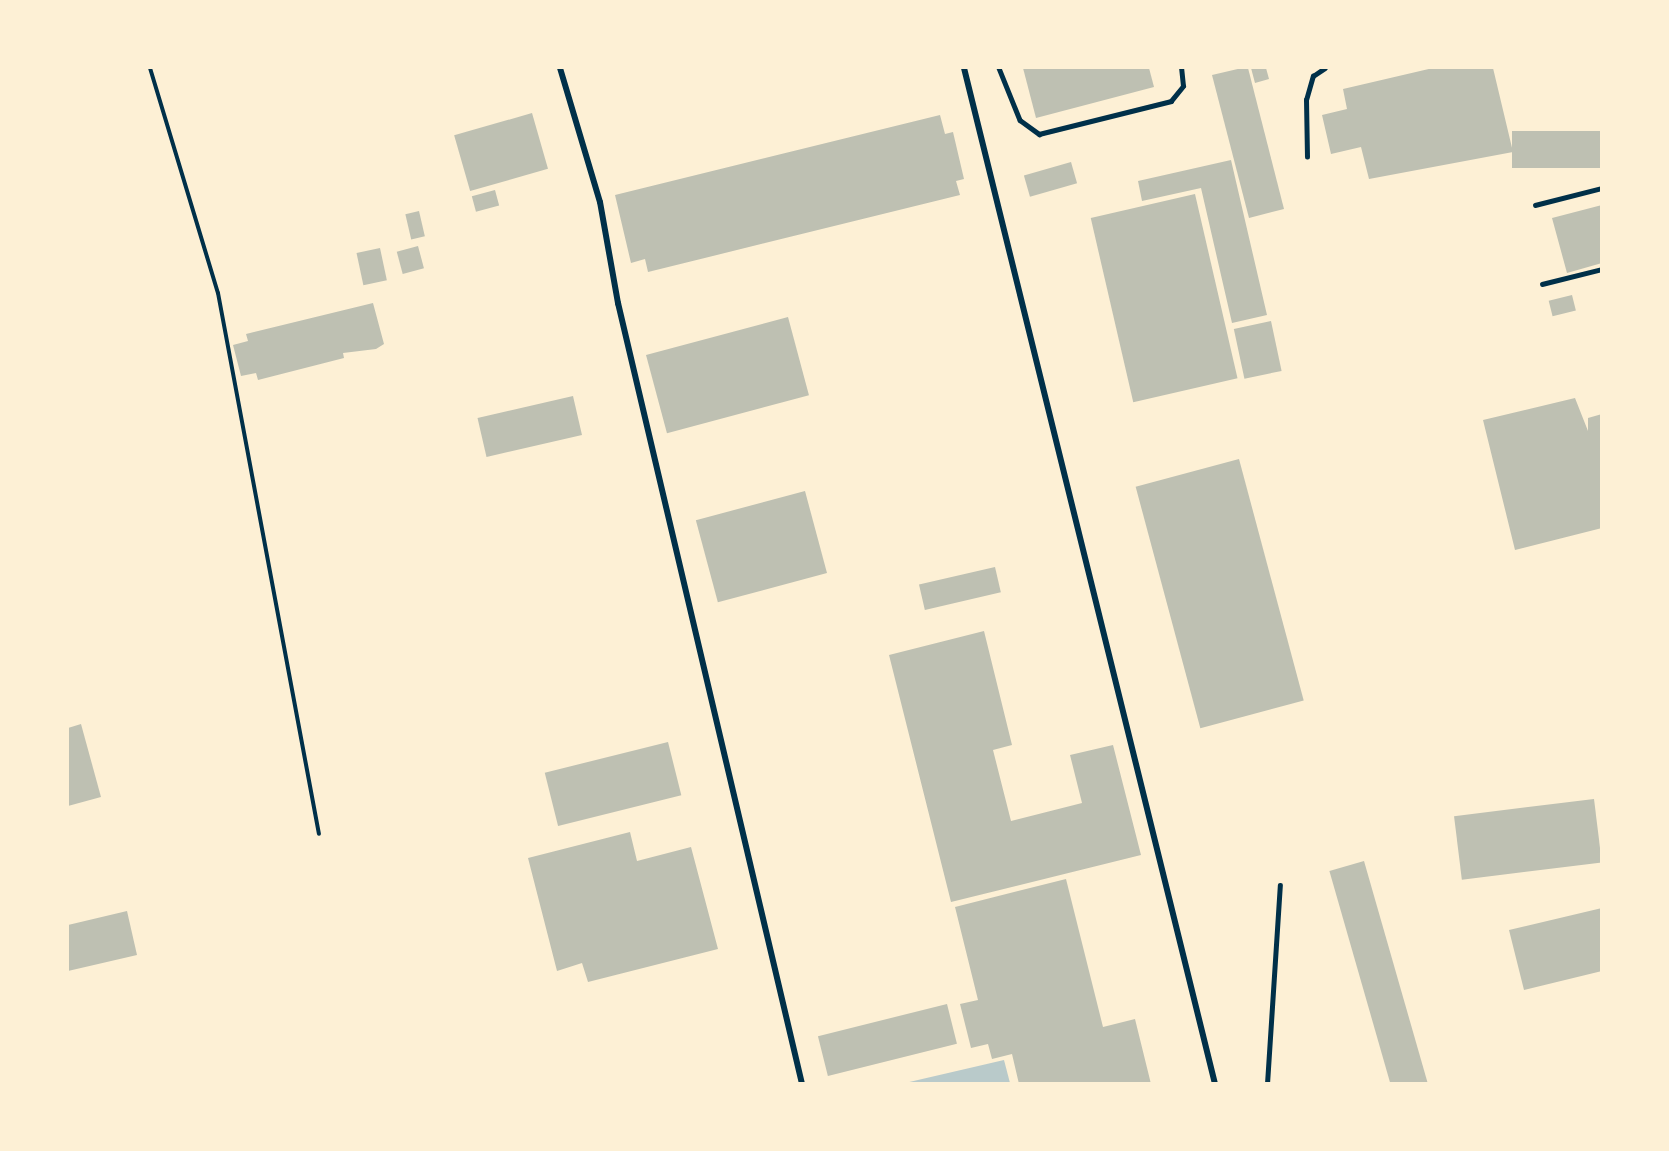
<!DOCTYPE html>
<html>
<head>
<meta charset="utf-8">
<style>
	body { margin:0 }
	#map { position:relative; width:1669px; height:1151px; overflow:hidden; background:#fdf0d5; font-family:Merriweather,serif }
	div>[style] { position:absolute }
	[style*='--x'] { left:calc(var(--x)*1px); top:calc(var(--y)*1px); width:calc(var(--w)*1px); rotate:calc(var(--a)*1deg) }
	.green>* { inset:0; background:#b9caca }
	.building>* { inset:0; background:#bec0b2; transform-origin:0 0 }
	.path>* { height:4px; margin:-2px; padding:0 2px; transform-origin:2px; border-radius:2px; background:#003049 }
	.service>* { height:4.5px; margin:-2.25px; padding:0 2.25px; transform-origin:2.25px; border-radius:2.25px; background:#003049 }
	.minor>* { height:6px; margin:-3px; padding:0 3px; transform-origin:3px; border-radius:3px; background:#003049 }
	span { translate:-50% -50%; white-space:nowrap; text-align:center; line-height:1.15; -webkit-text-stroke:4.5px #fdf0d5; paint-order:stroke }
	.frame { position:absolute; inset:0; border:69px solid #fdf0d5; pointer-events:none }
</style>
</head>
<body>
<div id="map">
	<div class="green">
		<i style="clip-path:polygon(1004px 1060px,1010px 1083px,905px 1083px)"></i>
	</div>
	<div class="building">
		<i style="clip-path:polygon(1023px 68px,1149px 68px,1154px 87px,1036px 118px)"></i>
		<i style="clip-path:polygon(1242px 68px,1248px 68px,1284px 209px,1249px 218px,1212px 75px)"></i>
		<i style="clip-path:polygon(1251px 68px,1266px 68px,1269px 79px,1255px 83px)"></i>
		<i style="clip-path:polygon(1433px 68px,1493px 68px,1513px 152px,1369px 179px,1361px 147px,1331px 154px,1322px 115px,1347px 109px,1343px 89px)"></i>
		<i style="left:532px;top:113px;width:58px;height:81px;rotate:74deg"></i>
		<i style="clip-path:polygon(940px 115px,945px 134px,953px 132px,964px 179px,956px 181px,960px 195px,648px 272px,645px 259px,631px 263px,615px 195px)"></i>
		<i style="left:1602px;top:131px;width:37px;height:90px;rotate:90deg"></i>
		<i style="clip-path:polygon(1231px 160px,1267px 315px,1232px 323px,1201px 188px,1142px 201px,1138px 181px)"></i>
		<i style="left:1071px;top:162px;width:22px;height:49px;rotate:74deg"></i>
		<i style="left:495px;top:190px;width:16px;height:24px;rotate:75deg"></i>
		<i style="left:1195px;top:194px;width:189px;height:107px;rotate:77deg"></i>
		<i style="clip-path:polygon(1602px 205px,1602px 263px,1567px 273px,1552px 218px)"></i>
		<i style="left:419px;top:211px;width:26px;height:14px;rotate:77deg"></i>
		<i style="left:418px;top:246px;width:23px;height:22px;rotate:75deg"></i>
		<i style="left:380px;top:248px;width:33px;height:24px;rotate:78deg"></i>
		<i style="left:1572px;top:295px;width:16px;height:24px;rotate:76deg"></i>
		<i style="clip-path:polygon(373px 303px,384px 344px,376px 349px,343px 353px,344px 358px,258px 380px,256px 373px,241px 376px,233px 345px,248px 341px,246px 334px)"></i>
		<i style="left:788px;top:317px;width:81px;height:147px;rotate:75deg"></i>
		<i style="left:1271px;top:321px;width:51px;height:38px;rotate:78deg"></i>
		<i style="left:573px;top:396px;width:40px;height:98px;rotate:77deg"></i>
		<i style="clip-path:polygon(1575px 398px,1588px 431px,1588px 418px,1602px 414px,1602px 528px,1515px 550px,1483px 420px)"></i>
		<i style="left:1239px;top:459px;width:250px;height:107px;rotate:75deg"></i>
		<i style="left:805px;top:491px;width:85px;height:113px;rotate:75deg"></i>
		<i style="left:995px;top:567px;width:26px;height:78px;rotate:77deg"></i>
		<i style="clip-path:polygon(984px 631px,1012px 745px,993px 750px,1011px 821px,1082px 803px,1070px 755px,1113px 745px,1141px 855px,951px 902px,889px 655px)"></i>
		<i style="clip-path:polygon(81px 724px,101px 797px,68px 806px,68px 728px)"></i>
		<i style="left:668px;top:742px;width:55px;height:127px;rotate:76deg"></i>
		<i style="left:1594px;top:799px;width:64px;height:141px;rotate:83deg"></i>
		<i style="clip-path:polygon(630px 832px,637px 861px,691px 847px,718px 949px,588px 982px,582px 963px,557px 971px,528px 858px)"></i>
		<i style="left:1364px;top:861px;width:231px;height:36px;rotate:74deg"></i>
		<i style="clip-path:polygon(1066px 879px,1103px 1027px,1135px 1019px,1151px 1084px,1019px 1084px,1012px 1054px,992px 1059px,988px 1044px,971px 1048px,960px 1004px,978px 1000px,955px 907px)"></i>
		<i style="clip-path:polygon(1602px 908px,1602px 971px,1524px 990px,1509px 930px)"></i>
		<i style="clip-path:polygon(127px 911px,137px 955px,68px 971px,68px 925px)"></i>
		<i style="left:947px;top:1004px;width:41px;height:133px;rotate:76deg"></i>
	</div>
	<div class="path">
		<i style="--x:150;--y:68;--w:235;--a:73.2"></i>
		<i style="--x:218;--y:293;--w:550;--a:79.43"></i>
	</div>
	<div class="service">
		<i style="--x:999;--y:68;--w:56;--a:68"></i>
		<i style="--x:1020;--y:120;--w:24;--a:36"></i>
		<i style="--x:1039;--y:134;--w:136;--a:-14"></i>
		<i style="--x:1171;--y:101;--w:19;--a:-51"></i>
		<i style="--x:1183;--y:86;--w:18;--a:-96"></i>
		<i style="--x:1307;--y:157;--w:57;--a:-91"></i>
		<i style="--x:1306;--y:100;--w:25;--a:-74"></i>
		<i style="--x:1313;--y:76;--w:14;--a:-34"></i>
		<i style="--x:1535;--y:205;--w:69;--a:-14.2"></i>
		<i style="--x:1542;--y:284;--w:62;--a:-14"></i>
		<i style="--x:1267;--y:1084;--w:199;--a:-86.3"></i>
	</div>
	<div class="minor">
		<i style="--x:560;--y:68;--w:140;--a:73.4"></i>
		<i style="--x:600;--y:202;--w:103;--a:79.9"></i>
		<i style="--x:618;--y:303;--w:802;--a:76.74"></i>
		<i style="--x:964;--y:68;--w:1047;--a:76.12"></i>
	</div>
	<div class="frame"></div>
</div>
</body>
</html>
